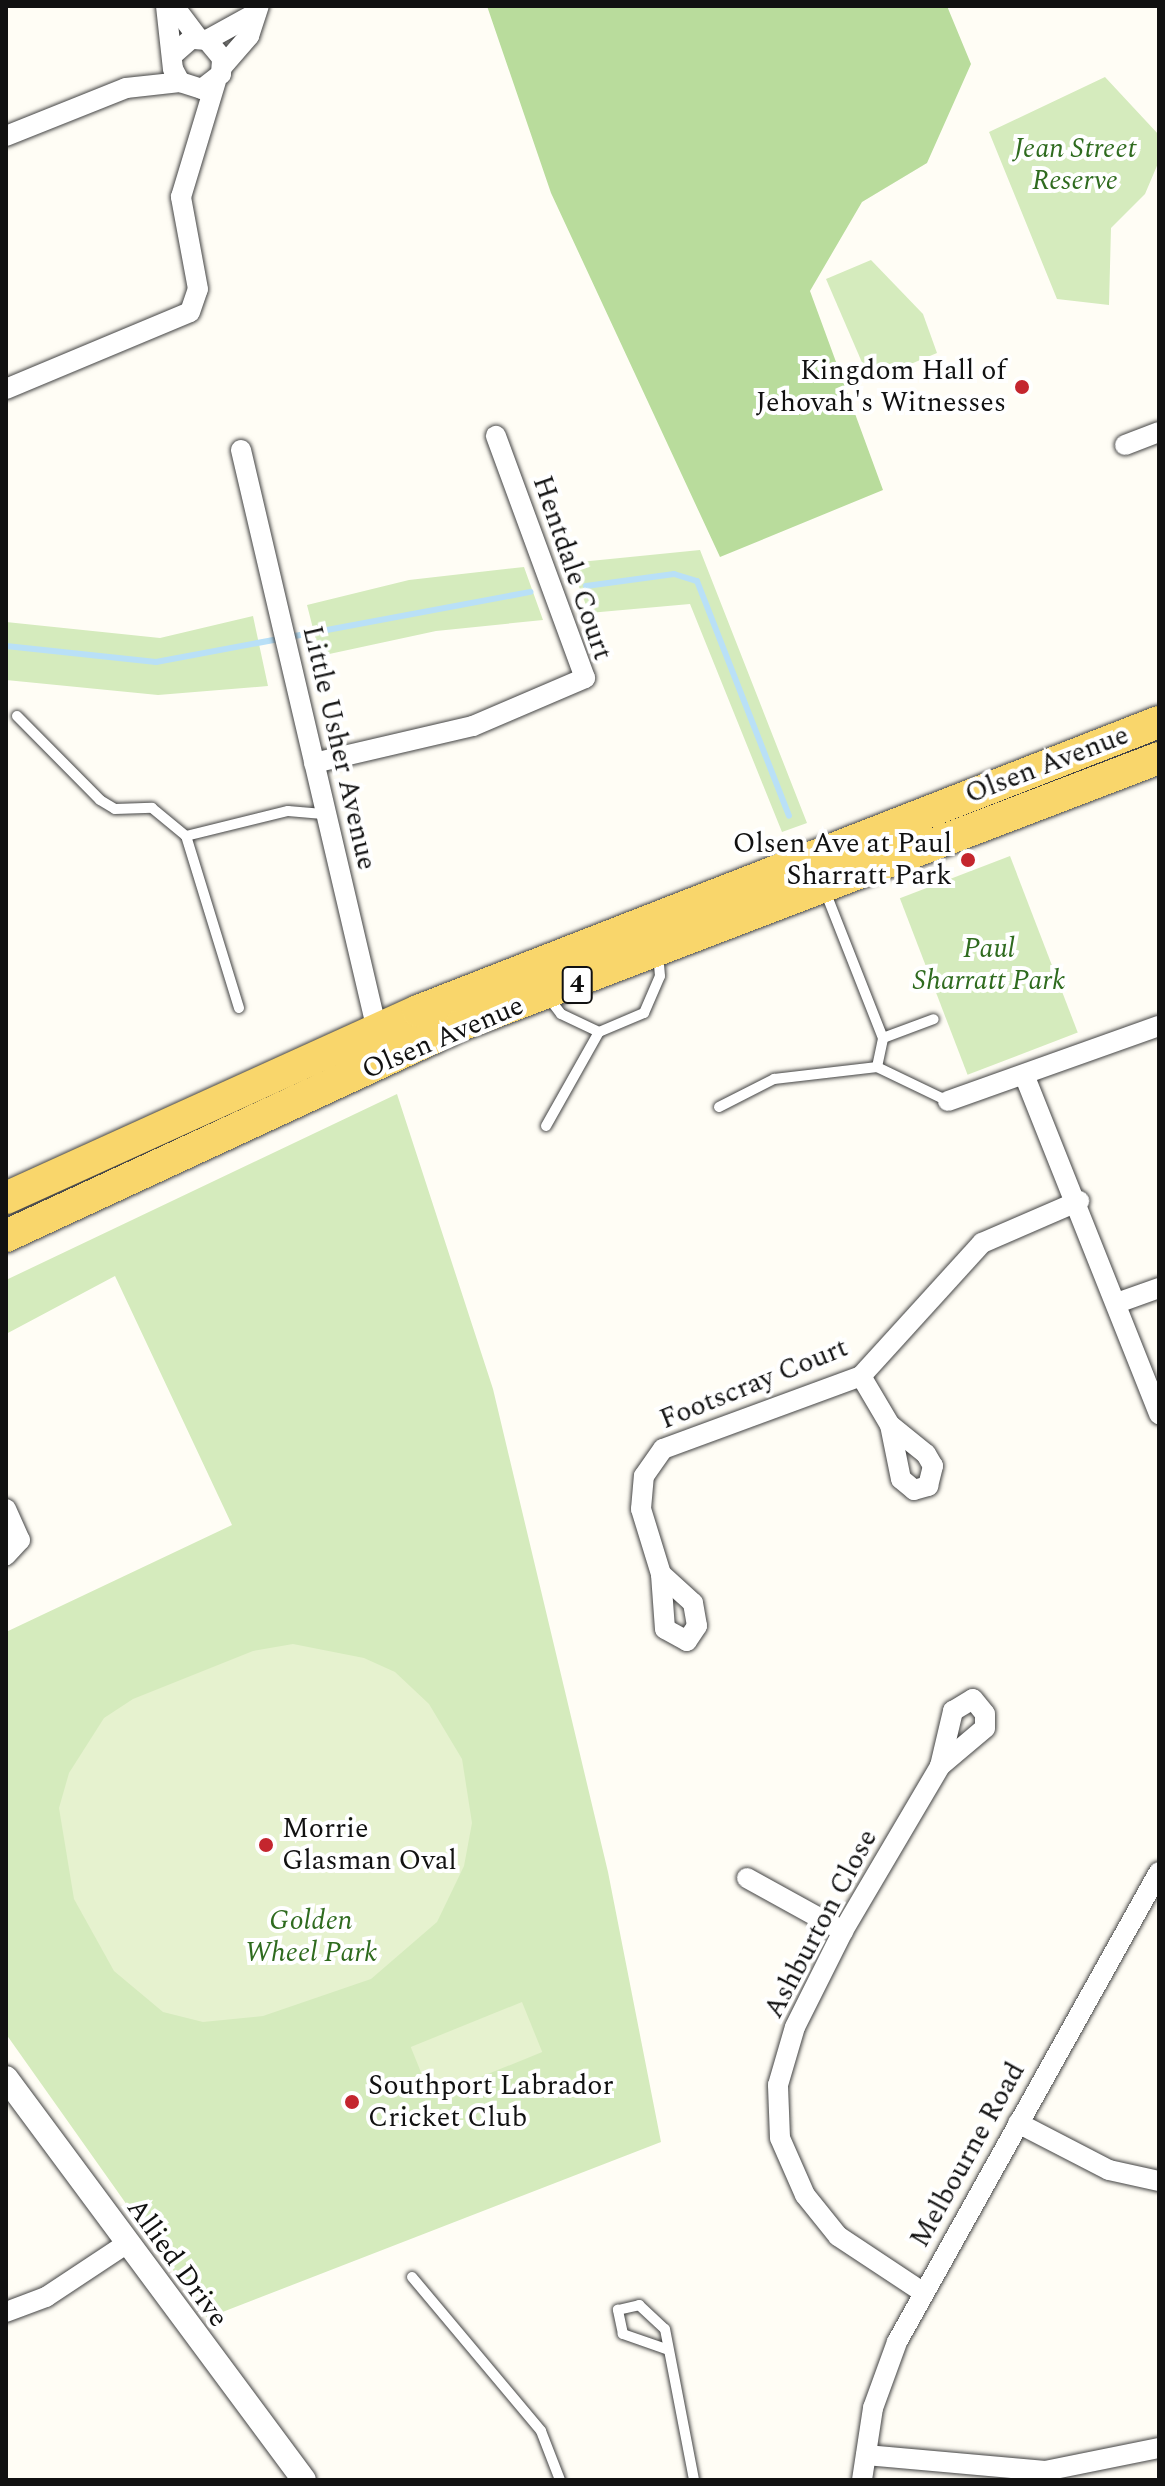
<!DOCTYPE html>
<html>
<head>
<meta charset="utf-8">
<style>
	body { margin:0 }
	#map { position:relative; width:1165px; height:2486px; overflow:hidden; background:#fffdf5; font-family:Spectral,serif }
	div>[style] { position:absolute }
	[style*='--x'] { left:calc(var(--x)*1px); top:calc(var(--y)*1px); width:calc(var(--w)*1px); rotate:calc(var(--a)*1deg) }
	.green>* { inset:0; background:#d5ebbd; transform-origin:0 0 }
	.forest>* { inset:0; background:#b9dc9c }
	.pitch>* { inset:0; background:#e6f2cf; transform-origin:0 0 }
	.stream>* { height:6px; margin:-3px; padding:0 3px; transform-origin:3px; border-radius:3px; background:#b9e0f7 }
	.roads { filter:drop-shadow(0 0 2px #444) drop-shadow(0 0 2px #444) }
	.service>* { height:10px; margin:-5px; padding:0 5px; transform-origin:5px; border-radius:5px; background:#fff }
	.minor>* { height:20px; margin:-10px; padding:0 10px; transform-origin:10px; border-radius:10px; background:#fff }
	.tertiary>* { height:24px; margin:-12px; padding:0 12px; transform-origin:12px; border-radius:12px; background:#fff }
	.primary>* { height:32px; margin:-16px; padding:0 16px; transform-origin:16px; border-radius:16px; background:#f9d66b }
	.dots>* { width:22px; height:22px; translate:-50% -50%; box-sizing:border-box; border:4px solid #fff; border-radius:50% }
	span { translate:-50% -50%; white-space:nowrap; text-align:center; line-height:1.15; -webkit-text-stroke:8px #fff; paint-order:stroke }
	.shield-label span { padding:2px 6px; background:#fff; border:2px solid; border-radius:6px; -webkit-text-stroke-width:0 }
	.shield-label { font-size:26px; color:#111; font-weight:700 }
	.park-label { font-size:28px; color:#2f6b1f; font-style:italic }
	.poi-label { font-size:28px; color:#111 }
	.right { translate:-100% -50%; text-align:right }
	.left { translate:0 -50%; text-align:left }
	.street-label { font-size:28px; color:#111 }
	.frame { position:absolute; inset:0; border:8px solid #111; pointer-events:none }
</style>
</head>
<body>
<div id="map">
	<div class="green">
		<i style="clip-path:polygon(1105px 77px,1159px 135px,1159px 161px,1145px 194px,1111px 228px,1109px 305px,1057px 299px,989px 132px)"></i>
		<i style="clip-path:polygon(871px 260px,923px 314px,937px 353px,870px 381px,826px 279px)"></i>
		<i style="clip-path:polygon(700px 550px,807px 823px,782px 832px,690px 604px,589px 613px,570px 563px)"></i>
		<i style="clip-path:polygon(524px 567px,543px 620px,436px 631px,320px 656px,307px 605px,409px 580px)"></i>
		<i style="clip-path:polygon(253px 616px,268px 686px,158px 695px,6px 680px,6px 622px,160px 638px)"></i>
		<i style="left:1010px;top:856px;width:189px;height:118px;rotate:69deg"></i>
		<i style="clip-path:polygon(397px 1094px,493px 1389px,608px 1872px,661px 2142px,207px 2318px,6px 2034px,6px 1632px,232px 1525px,115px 1276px,6px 1334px,6px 1280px)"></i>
	</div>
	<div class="forest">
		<i style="clip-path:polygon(487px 6px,947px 6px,971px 64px,927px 163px,862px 202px,810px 291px,883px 490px,720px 557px,551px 193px)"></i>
	</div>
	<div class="pitch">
		<i style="clip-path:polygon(293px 1644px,364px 1658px,395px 1672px,429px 1704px,462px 1759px,472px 1823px,464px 1866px,437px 1922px,371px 1979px,263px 2016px,203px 2022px,163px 2012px,114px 1971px,74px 1899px,59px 1808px,69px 1773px,104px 1718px,133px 1699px,253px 1651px)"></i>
		<i style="left:522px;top:2002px;width:54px;height:120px;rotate:68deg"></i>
	</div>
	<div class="stream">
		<i style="--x:586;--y:586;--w:89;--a:-7.8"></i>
		<i style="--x:674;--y:574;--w:24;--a:17"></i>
		<i style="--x:697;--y:581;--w:252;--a:68.6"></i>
		<i style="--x:6;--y:646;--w:151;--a:6.1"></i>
		<i style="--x:156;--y:662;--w:381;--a:-10.6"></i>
	</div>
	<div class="roads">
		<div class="service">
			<i style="--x:17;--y:716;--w:118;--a:45.3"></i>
			<i style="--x:100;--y:800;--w:17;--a:31"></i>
			<i style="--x:115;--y:809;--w:37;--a:-2"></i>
			<i style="--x:152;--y:808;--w:44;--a:39.5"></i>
			<i style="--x:825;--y:891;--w:158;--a:68.5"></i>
			<i style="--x:883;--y:1038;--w:54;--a:-20.4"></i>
			<i style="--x:239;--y:1008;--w:180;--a:-107.1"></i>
			<i style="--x:186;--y:836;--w:105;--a:-13.8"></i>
			<i style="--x:288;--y:811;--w:38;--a:5"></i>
			<i style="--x:599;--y:1032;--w:49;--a:-22.9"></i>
			<i style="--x:644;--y:1013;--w:40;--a:-66.6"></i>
			<i style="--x:660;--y:976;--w:21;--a:-95"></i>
			<i style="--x:877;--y:1067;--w:79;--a:25.6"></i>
			<i style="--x:719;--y:1107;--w:62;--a:-27"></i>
			<i style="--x:774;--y:1079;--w:104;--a:-6.6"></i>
			<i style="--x:877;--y:1067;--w:30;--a:-78"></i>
			<i style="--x:546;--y:1126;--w:108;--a:-60.6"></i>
			<i style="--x:599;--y:1032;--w:42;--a:-154.7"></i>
			<i style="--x:561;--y:1014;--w:20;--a:-127"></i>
			<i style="--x:412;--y:2277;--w:201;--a:50"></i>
			<i style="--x:541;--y:2431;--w:53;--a:68.8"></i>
			<i style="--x:666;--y:2349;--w:46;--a:-160.8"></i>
			<i style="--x:623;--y:2334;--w:25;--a:-102"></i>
			<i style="--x:618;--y:2310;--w:22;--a:-13"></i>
			<i style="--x:639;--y:2305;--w:35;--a:43"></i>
			<i style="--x:665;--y:2329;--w:154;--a:79.1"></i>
		</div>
		<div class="minor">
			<i style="--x:166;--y:6;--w:63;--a:83.7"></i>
			<i style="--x:173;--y:69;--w:15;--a:62"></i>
			<i style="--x:180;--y:82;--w:23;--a:18"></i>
			<i style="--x:202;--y:89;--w:24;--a:-38"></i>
			<i style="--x:221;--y:74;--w:16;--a:-86"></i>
			<i style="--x:222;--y:58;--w:23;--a:-130"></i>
			<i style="--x:207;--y:40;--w:16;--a:-176"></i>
			<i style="--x:191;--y:39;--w:23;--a:139"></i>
			<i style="--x:174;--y:6;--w:41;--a:52.9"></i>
			<i style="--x:207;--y:40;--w:56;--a:-28.9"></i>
			<i style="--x:223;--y:66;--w:40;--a:-49"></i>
			<i style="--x:249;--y:36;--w:32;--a:-72"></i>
			<i style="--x:6;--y:136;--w:129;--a:-21.8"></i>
			<i style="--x:126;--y:88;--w:54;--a:-6.3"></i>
			<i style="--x:6;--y:389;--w:199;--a:-22.7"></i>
			<i style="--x:190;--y:312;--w:24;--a:-71"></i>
			<i style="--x:198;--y:289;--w:94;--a:-100.5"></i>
			<i style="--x:181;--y:197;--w:121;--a:-73.2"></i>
			<i style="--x:1125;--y:445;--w:36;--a:-21"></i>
			<i style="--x:241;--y:450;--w:605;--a:76.81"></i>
			<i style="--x:314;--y:763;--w:163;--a:-13.1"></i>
			<i style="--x:473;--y:726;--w:122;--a:-23.2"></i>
			<i style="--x:585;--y:678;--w:258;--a:-110.2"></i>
			<i style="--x:1025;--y:1077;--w:363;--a:68.3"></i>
			<i style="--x:948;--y:1101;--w:224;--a:-19.6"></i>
			<i style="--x:1117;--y:1303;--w:45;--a:-19.7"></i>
			<i style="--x:861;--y:1376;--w:57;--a:59.4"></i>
			<i style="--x:890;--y:1425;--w:55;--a:78.5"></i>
			<i style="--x:901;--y:1479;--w:17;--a:40"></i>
			<i style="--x:914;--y:1490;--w:15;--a:-16"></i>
			<i style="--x:928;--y:1486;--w:21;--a:-76"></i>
			<i style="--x:933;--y:1466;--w:14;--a:-120"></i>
			<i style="--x:926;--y:1454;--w:46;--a:-141.1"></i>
			<i style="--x:6;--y:1509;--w:34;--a:66"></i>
			<i style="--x:20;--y:1540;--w:21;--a:133"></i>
			<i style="--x:661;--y:1574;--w:43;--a:42.2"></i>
			<i style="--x:693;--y:1603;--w:23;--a:80"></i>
			<i style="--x:697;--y:1626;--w:18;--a:124"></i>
			<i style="--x:687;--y:1641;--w:25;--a:-151"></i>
			<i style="--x:665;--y:1629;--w:55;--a:-94.2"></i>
			<i style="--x:661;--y:1574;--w:68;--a:-107.1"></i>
			<i style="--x:641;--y:1509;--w:33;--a:-85"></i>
			<i style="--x:644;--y:1476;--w:33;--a:-55"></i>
			<i style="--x:663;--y:1449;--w:211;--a:-20.2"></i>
			<i style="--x:861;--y:1376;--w:180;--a:-47.7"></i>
			<i style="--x:982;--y:1243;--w:106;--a:-23.4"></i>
			<i style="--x:747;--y:1878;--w:110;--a:28.9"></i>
			<i style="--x:1018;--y:2123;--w:102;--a:27.3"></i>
			<i style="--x:1109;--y:2170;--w:51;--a:12.4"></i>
			<i style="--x:924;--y:2293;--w:103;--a:-146.5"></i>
			<i style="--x:838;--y:2236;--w:53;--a:-128.8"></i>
			<i style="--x:805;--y:2195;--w:62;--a:-113.7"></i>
			<i style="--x:780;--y:2138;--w:53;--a:-92.2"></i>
			<i style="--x:778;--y:2085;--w:60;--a:-73.7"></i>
			<i style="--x:795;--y:2027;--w:107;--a:-63.4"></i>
			<i style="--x:843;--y:1931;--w:191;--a:-59.5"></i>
			<i style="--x:940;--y:1766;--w:57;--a:-76.7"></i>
			<i style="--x:953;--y:1711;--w:23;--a:-31"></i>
			<i style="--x:973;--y:1699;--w:19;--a:51"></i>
			<i style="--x:985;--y:1714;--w:14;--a:90"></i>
			<i style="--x:985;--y:1728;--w:59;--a:139.8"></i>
			<i style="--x:6;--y:2312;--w:43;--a:-20.6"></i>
			<i style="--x:46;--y:2297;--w:96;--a:-33.5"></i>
			<i style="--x:866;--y:2455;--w:180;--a:5.1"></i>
			<i style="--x:1045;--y:2471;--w:116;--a:-11.4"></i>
			<i style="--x:862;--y:2480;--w:73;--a:-81.3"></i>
			<i style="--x:873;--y:2408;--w:70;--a:-70"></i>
			<i style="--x:897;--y:2342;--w:538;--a:-60.86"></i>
		</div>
		<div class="tertiary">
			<i style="--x:6;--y:2078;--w:500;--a:53.45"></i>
		</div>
		<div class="primary">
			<i style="--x:6;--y:1198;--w:452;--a:-24.4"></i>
			<i style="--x:418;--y:1011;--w:795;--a:-21.31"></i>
			<i style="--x:6;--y:1236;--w:502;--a:-24.88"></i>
			<i style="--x:461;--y:1025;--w:747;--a:-20.93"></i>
		</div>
	</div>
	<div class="dots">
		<i style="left:1022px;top:387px;background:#c4262e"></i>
		<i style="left:968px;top:860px;background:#c4262e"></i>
		<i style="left:266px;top:1845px;background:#c4262e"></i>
		<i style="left:352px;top:2102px;background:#c4262e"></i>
	</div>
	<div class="shield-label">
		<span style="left:577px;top:985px">4</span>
	</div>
	<div class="park-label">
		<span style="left:1075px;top:165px">Jean Street<br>Reserve</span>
		<span style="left:989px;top:965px">Paul<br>Sharratt Park</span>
		<span style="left:311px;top:1937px">Golden<br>Wheel Park</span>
	</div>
	<div class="poi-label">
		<span class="right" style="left:1006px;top:387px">Kingdom Hall of<br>Jehovah's Witnesses</span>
		<span class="right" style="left:952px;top:860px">Olsen Ave at Paul<br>Sharratt Park</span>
		<span class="left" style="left:282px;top:1845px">Morrie<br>Glasman Oval</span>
		<span class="left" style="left:368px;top:2102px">Southport Labrador<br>Cricket Club</span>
	</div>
	<div class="street-label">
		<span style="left:572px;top:568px;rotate:71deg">Hentdale Court</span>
		<span style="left:339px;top:748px;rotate:77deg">Little Usher Avenue</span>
		<span style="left:1047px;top:765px;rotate:-21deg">Olsen Avenue</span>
		<span style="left:443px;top:1038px;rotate:-23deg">Olsen Avenue</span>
		<span style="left:754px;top:1384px;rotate:-22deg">Footscray Court</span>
		<span style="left:821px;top:1924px;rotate:-62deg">Ashburton Close</span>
		<span style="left:968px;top:2155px;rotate:-61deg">Melbourne Road</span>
		<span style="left:177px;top:2263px;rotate:54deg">Allied Drive</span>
	</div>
	<div class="frame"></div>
</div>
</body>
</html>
